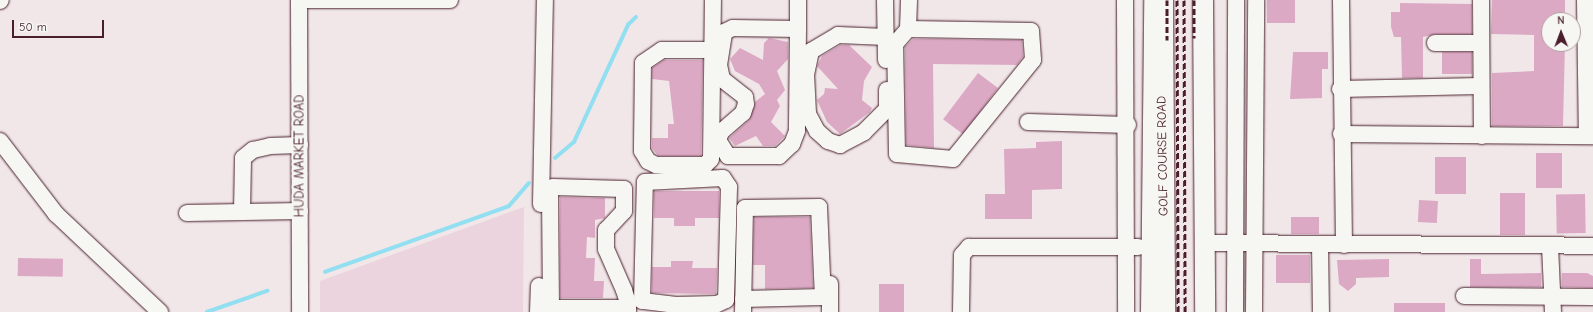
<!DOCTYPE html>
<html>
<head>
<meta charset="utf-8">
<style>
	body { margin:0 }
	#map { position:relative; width:1593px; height:312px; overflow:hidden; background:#f1e7e9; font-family:"Comic Neue",sans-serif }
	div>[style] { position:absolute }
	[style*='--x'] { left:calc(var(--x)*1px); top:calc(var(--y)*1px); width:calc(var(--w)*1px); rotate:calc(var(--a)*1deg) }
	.built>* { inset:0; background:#ebd4de }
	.stream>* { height:3.5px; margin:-1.75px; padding:0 1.75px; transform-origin:1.75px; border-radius:1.75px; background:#91dff0 }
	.building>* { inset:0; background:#dca9c5; transform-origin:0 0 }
	.roads { filter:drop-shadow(0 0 1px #4a1f2b) drop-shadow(0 0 1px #4a1f2b) }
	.minor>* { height:16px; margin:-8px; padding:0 8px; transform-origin:8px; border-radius:8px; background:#f6f6f2 }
	.major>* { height:20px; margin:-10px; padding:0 10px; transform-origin:10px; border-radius:10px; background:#f6f6f2 }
	.rail>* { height:3px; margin-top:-1.5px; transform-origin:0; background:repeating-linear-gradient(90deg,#4a1f2b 0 6px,transparent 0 9px) }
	span { translate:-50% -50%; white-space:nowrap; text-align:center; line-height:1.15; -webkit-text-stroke:4px #f6f6f2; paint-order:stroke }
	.street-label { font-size:13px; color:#4a1f2b }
	.north { position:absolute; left:1541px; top:12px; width:40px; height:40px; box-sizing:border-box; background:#f6f6f2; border:1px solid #b1a0a2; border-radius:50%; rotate:359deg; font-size:11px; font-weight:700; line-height:16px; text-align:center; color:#4a1f2b }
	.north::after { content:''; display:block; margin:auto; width:14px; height:18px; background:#4a1f2b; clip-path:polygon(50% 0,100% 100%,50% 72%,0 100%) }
	.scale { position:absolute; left:12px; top:20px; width:92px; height:18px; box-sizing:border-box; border:2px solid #4a1f2b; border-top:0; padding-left:5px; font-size:12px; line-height:14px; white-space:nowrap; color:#4a1f2b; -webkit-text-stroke:3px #f6f6f2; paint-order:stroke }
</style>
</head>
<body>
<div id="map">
	<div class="built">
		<i style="clip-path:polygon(524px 207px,523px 312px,320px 312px,320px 281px)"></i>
	</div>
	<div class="stream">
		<i style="--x:555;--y:158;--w:25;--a:-40"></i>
		<i style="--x:574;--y:142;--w:129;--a:-65.2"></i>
		<i style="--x:628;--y:25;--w:11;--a:-45"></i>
		<i style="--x:325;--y:272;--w:195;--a:-19.7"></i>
		<i style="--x:509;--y:206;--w:30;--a:-49"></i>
		<i style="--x:207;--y:312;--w:64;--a:-19.3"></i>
	</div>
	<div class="building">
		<i style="left:1267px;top:0;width:28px;height:23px"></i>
		<i style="clip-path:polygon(1492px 0,1565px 0,1565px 20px,1549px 20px,1549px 44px,1565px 44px,1563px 126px,1492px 126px,1492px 73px,1534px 71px,1534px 35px,1491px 34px)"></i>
		<i style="clip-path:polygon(1400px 3px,1472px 4px,1472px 34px,1435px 34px,1423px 37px,1423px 78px,1402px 78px,1401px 37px,1394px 37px,1391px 27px,1391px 12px,1400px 12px)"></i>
		<i style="clip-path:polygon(769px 38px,788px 42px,788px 59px,777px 71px,785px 90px,777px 100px,780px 106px,771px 122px,785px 136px,775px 146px,763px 146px,756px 136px,735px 146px,729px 138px,749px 120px,755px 102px,765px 94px,759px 84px,735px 71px,730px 59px,740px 48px,763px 60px,764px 43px)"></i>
		<i style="clip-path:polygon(936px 39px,1022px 40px,1023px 57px,1017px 65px,933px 64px,934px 148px,906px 145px,905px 47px,913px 39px)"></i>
		<i style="clip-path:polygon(840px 45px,849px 45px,872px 67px,864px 81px,862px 100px,872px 108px,870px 112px,840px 134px,827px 122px,817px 100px,824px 94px,825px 88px,838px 89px,817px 66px,822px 56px)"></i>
		<i style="clip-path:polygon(1293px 52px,1328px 52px,1328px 69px,1322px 69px,1322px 98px,1290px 99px)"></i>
		<i style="left:1442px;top:52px;width:30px;height:22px"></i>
		<i style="clip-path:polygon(664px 60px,703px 60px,701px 156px,658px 156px,652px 148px,652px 138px,668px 138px,668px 124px,674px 124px,669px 81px,652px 79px,652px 68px)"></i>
		<i style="left:978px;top:73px;width:25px;height:58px;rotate:37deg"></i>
		<i style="clip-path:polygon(1062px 141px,1062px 189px,1032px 190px,1032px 219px,985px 219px,985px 194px,1005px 194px,1004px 149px,1036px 148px,1036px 142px)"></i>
		<i style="left:1536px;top:153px;width:26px;height:35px"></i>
		<i style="left:1435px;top:157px;width:31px;height:37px"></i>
		<i style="clip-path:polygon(654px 191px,719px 191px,719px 218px,695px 218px,695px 226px,674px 226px,674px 218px,654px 218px)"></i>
		<i style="left:1500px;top:193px;width:25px;height:42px"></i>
		<i style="left:1585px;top:194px;width:39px;height:29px;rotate:89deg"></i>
		<i style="clip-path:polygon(560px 197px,605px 198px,605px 218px,595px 220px,595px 238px,587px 237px,586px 258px,595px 258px,594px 281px,604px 281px,603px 298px,560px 298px)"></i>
		<i style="left:1419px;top:200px;width:19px;height:22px;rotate:3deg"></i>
		<i style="clip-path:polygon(754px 217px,810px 217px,813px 288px,765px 289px,765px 265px,753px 265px)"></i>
		<i style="left:1291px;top:217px;width:28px;height:17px"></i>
		<i style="left:1310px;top:255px;width:28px;height:34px;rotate:90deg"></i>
		<i style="left:18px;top:258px;width:45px;height:18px;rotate:1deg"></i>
		<i style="clip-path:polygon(1389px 259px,1389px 277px,1356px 278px,1356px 284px,1348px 291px,1339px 284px,1337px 260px)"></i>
		<i style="clip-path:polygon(1470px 259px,1481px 259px,1481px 274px,1541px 273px,1541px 287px,1470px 287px)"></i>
		<i style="clip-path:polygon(671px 261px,693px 261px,692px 268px,717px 268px,716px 294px,652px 293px,652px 267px,671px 267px)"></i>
		<i style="clip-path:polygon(1562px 273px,1587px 273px,1593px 276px,1593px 288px,1562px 287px)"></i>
		<i style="left:879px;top:284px;width:25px;height:28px"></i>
		<i style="left:1394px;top:303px;width:51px;height:9px"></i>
	</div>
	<div class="roads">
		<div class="minor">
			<i style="--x:299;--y:0;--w:312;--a:89.8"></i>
			<i style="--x:299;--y:0;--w:151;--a:0"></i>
			<i style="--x:798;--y:0;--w:29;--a:90"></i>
			<i style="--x:798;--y:29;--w:102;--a:90.6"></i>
			<i style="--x:797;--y:131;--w:14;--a:111"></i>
			<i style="--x:792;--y:144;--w:18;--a:137"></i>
			<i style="--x:779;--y:156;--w:51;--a:180"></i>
			<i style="--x:728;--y:156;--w:19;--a:-122"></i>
			<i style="--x:718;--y:140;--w:9;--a:-69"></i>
			<i style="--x:721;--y:132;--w:29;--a:-41"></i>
			<i style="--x:743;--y:113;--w:9;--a:-72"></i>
			<i style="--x:746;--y:104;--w:7;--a:-98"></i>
			<i style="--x:745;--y:97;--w:29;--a:-142"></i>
			<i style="--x:722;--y:79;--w:14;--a:-102"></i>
			<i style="--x:719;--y:65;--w:33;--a:-81"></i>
			<i style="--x:724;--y:32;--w:10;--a:-24"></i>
			<i style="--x:733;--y:28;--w:65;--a:0.9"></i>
			<i style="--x:885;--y:0;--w:60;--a:89"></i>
			<i style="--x:1125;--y:0;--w:312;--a:89.8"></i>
			<i style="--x:1341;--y:0;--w:245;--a:89.3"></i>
			<i style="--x:1481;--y:0;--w:136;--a:89.6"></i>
			<i style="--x:1585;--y:0;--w:136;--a:89.2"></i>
			<i style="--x:0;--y:1;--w:1;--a:-45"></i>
			<i style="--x:908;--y:29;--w:123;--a:0.9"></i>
			<i style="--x:1031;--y:31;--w:29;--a:86"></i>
			<i style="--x:1033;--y:60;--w:127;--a:128.9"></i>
			<i style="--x:953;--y:159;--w:56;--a:-174.9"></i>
			<i style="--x:897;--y:154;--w:110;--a:-91"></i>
			<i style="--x:895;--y:44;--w:20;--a:-49"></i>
			<i style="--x:908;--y:29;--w:29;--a:-88"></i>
			<i style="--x:886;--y:37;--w:48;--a:-177.6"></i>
			<i style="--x:838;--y:35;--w:31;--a:149"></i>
			<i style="--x:811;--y:51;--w:24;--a:102"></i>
			<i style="--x:806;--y:74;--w:40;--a:87.1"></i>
			<i style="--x:808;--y:114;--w:19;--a:62"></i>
			<i style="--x:817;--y:131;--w:15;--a:42"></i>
			<i style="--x:828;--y:141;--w:13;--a:18"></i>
			<i style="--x:840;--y:145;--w:27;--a:-28"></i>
			<i style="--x:864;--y:132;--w:33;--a:-45"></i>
			<i style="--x:887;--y:109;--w:19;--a:-90"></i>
			<i style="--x:1435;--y:43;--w:45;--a:0"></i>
			<i style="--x:712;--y:50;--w:50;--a:180"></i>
			<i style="--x:662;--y:50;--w:23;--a:146"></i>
			<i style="--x:643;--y:63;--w:88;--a:90.7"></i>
			<i style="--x:642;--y:151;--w:12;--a:59"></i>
			<i style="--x:648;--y:161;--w:9;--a:27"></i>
			<i style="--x:656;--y:165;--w:49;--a:0"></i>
			<i style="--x:705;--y:165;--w:8;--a:-45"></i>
			<i style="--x:711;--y:159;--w:159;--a:-89.3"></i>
			<i style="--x:1340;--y:89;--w:140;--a:-1.2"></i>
			<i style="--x:1028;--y:122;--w:100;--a:1.7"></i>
			<i style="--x:1341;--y:134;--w:252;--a:0.5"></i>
			<i style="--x:0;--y:141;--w:92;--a:52.5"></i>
			<i style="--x:56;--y:214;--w:143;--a:43.3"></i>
			<i style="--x:723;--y:178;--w:11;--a:56"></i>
			<i style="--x:729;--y:187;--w:113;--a:91.5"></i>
			<i style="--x:726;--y:300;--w:10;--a:156"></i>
			<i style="--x:717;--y:304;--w:41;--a:178.6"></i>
			<i style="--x:676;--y:305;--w:34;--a:-173"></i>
			<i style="--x:642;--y:301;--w:119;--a:-88.6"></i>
			<i style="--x:645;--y:182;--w:78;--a:-2.9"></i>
			<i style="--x:541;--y:204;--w:204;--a:-88.9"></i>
			<i style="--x:242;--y:212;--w:54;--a:-88.9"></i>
			<i style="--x:243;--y:158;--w:13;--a:-39"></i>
			<i style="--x:253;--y:150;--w:17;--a:-13"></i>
			<i style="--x:270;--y:146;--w:30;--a:-2"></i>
			<i style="--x:187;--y:213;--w:113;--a:-1"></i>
			<i style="--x:1205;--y:243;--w:388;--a:0.4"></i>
			<i style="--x:1320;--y:244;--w:68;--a:89.2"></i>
			<i style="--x:1550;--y:246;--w:66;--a:87.4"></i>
			<i style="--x:830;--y:284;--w:28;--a:90"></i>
			<i style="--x:1464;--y:296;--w:129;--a:0.4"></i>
			<i style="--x:628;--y:308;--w:77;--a:180"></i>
			<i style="--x:551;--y:308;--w:118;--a:-90.5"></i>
			<i style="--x:550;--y:190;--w:4;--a:-45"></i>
			<i style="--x:553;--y:187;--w:71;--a:1.6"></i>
			<i style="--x:624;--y:189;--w:22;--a:90"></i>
			<i style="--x:624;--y:211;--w:26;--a:133"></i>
			<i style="--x:606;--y:230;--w:19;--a:90"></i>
			<i style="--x:606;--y:249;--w:45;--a:66.3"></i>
			<i style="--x:624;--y:290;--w:10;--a:73"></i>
			<i style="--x:627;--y:300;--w:8;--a:83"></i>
			<i style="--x:628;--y:308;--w:4;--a:90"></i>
			<i style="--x:538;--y:312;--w:26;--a:-88"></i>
			<i style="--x:743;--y:312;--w:104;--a:-88.9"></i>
			<i style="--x:745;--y:208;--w:74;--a:-0.8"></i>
			<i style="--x:819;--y:207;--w:90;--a:87.5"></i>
			<i style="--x:823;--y:297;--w:80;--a:178.6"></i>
			<i style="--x:961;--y:312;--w:57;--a:-89"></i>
			<i style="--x:962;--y:255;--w:11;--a:-49"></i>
			<i style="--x:969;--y:247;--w:169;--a:0"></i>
			<i style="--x:1149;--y:312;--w:312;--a:-89.4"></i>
			<i style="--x:1235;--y:312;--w:312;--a:-89.8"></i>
			<i style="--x:1254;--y:312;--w:312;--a:-89.6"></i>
		</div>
		<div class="major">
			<i style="--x:1163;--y:0;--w:312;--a:89.6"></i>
			<i style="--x:1203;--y:0;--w:312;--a:89.6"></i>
		</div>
	</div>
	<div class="rail">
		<i style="--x:1167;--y:0;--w:40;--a:90"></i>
		<i style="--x:1177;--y:0;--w:312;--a:89.8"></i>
		<i style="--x:1184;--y:0;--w:312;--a:89.8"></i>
		<i style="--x:1194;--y:0;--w:38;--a:90"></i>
	</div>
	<div class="street-label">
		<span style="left:300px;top:156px;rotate:-90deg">HUDA MARKET ROAD</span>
		<span style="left:1163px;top:156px;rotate:-91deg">GOLF COURSE ROAD</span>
	</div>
	<div class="north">N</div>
	<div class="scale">50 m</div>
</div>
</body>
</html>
